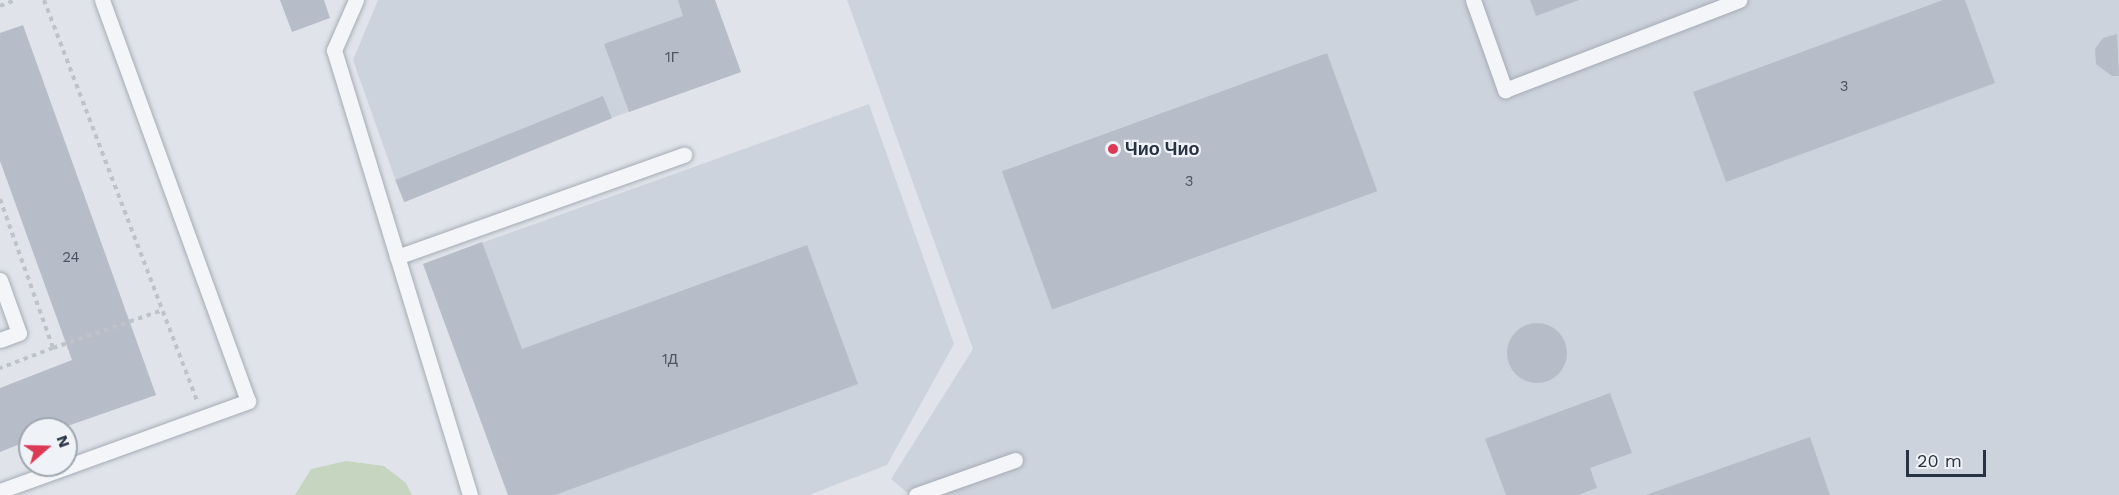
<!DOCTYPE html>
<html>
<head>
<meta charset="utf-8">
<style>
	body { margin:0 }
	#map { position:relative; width:2119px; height:495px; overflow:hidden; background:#e0e4ea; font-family:"Work Sans",sans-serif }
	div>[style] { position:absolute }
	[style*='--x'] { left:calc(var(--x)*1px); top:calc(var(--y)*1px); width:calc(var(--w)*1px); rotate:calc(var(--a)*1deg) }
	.built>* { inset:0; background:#cdd3dc }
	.green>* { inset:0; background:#c6d5c0 }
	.building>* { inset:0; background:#b6bdc8; transform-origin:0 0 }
	.round { border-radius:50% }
	.path>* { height:4px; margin-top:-2px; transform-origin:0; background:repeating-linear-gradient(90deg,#bec2c9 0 4.5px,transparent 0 9px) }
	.roads { filter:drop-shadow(0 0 2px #a5abb5) drop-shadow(0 0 2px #a5abb5) }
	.lane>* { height:15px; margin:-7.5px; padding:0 7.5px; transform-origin:7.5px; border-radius:7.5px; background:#f3f5f8 }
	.dots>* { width:16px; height:16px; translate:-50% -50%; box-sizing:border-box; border:3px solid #eff3f7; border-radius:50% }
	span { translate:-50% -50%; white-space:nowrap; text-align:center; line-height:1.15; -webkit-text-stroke:4.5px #eff3f7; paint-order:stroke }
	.number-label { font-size:15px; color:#4b5564 }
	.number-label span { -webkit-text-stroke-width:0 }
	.poi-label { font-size:18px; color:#273243; font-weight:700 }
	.left { translate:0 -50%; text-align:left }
	.north { position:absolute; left:18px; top:417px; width:60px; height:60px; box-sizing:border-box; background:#eff3f7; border:2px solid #9fa6af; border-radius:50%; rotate:70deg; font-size:16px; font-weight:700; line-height:24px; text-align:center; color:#273243 }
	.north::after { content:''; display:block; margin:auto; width:21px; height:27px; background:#db3954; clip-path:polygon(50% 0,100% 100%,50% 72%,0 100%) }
	.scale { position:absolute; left:1906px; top:450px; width:80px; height:27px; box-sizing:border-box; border:3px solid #273243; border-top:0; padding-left:8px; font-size:18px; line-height:21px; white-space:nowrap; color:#273243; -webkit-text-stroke:4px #eff3f7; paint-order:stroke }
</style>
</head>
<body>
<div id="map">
	<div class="built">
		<i style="clip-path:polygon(378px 0,715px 0,741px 72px,400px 193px,353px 60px)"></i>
		<i style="clip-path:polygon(847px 0,2119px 0,2119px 495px,910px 495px,891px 479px,973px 349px)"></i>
		<i style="clip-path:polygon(869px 104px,954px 344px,887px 465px,809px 495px,508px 495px,423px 264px)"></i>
	</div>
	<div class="green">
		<i style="clip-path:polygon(346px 461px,384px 466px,406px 483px,412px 495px,295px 495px,311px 469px)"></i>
	</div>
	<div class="building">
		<i style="clip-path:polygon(280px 0,324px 0,330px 18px,292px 32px)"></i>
		<i style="clip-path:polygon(678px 0,715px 0,741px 72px,629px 112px,604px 44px,683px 16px)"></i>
		<i style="clip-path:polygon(1530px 0,1579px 0,1536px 16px)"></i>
		<i style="clip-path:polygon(1943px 0,1965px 0,1995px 83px,1726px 182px,1693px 92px)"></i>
		<i style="clip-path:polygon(23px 25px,156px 395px,59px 429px,30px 429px,30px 440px,0 452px,0 388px,72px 360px,0 161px,0 33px)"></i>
		<i style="clip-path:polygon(2117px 34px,2119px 76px,2112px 76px,2096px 64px,2095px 49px,2103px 38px)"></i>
		<i style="left:1327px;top:53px;width:147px;height:346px;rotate:70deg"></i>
		<i style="left:603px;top:96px;width:24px;height:224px;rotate:68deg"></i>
		<i style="clip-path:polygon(482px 242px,522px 349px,807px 245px,858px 384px,555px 495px,508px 495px,423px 264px)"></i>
		<i class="round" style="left:1507px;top:323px;width:60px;height:60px"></i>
		<i style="clip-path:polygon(1610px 393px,1632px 453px,1590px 468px,1597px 488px,1578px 495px,1506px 495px,1485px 439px)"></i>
		<i style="clip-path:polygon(1810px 437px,1830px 495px,1646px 495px)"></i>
	</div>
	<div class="path">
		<i style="--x:44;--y:0;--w:428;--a:69.1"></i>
		<i style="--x:0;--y:6;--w:17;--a:-21"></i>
		<i style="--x:0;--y:199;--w:158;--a:70.4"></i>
		<i style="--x:53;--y:348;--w:57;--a:159.3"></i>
		<i style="--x:53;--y:348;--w:116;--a:-19.1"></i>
	</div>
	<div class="roads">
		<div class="lane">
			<i style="--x:356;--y:0;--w:55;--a:113.7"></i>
			<i style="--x:334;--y:50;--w:465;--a:73"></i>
			<i style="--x:1473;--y:0;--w:96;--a:70.4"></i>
			<i style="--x:1505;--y:90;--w:251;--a:-21"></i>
			<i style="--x:397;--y:257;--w:305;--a:-19.6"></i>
			<i style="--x:0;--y:280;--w:56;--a:70.3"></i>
			<i style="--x:19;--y:333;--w:20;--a:160"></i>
			<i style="--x:0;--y:491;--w:264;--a:-19.9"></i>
			<i style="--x:248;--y:401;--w:427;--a:-110"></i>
			<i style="--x:916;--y:495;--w:105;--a:-19.5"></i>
		</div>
	</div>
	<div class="dots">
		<i style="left:1113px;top:149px;background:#db3954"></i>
	</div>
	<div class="number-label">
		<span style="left:672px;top:58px">1Г</span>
		<span style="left:1844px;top:87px">3</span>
		<span style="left:1189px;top:182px">3</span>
		<span style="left:71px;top:258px">24</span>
		<span style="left:670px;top:360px">1Д</span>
	</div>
	<div class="poi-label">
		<span class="left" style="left:1125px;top:149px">Чио Чио</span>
	</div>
	<div class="north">N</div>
	<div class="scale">20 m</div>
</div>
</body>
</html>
